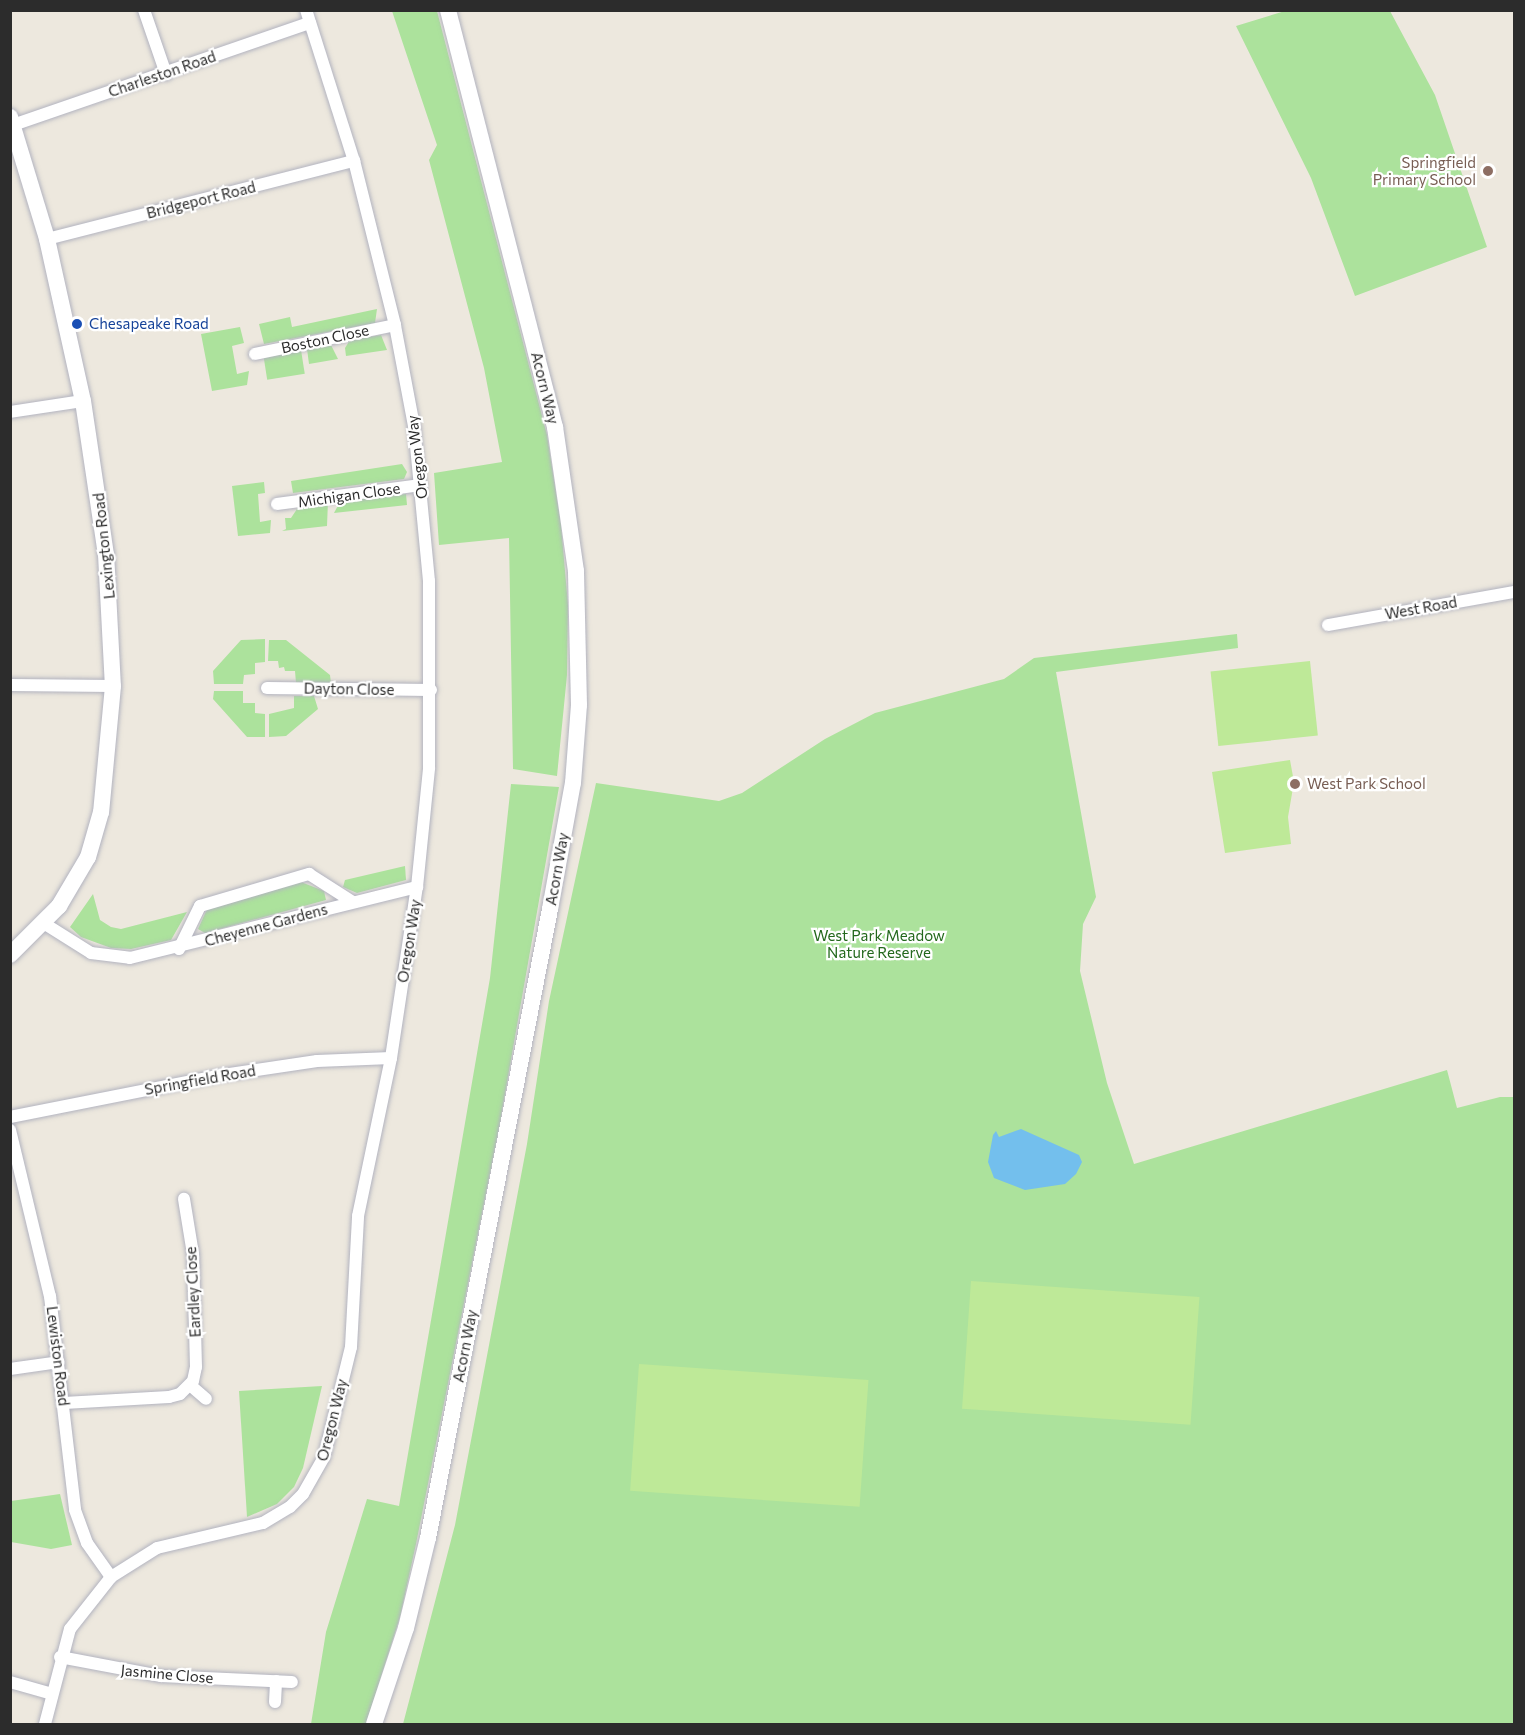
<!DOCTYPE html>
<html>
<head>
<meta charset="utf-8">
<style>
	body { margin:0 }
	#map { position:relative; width:1525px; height:1735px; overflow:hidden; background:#ede8de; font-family:Commissioner,sans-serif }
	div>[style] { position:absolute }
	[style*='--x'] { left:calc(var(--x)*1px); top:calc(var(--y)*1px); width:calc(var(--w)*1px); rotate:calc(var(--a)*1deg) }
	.green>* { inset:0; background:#ace29c; transform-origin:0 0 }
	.pitch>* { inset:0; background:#bee998; transform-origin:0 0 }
	.water>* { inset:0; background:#73bfed }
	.roads { filter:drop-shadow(0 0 2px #b2b3bf) drop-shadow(0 0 2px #b2b3bf) }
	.street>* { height:12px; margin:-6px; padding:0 6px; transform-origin:6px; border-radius:6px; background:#fff }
	.secondary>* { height:16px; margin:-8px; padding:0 8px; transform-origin:8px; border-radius:8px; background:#fff }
	.dots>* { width:16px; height:16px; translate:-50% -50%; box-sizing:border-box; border:3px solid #fff; border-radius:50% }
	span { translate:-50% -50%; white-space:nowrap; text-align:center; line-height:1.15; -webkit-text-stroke:4.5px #fff; paint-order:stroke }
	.street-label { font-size:15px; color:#2c2c2c }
	.education-label { font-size:15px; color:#785e54 }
	.right { translate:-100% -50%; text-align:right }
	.left { translate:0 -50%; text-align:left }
	.transit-label { font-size:15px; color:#164399 }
	.park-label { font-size:15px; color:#23681c }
	.frame { position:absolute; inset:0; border:12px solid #2c2c2c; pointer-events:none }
</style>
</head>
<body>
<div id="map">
	<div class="green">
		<i style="clip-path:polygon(392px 11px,437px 11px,547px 435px,561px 525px,568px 605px,567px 675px,557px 776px,513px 769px,509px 538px,439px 545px,434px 473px,502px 462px,484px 368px,429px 160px,437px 145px)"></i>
		<i style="clip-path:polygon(1285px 11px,1390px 11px,1435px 95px,1487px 247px,1355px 296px,1311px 178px,1236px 26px)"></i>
		<i style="clip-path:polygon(377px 309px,375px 323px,264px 344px,259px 324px,290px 317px,292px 327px)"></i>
		<i style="clip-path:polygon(240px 327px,244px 343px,232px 346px,237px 374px,249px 371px,247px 385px,212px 391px,201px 334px)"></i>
		<i style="clip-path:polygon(381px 335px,387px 350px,346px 356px,345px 348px,350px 340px)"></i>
		<i style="clip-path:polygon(331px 345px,338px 359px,309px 364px,307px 349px)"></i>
		<i style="left:301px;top:350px;width:24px;height:38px;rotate:81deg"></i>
		<i style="clip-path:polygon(402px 464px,407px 472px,404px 479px,293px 493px,291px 481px)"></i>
		<i style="clip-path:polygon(264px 482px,265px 493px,258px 494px,260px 522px,271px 520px,270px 533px,238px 536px,232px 486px)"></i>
		<i style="clip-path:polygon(406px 494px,407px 505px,334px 513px,341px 500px)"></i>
		<i style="clip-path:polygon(328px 501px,327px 526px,282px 531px,286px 529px,285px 518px,291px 518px,299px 506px)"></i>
		<i style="clip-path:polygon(1237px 634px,1238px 648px,1056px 672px,1096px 897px,1083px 924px,1080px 971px,1107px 1083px,1134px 1164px,1447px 1070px,1457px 1108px,1500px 1097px,1514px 1097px,1514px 1724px,403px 1724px,455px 1525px,527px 1144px,549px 1001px,596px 783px,719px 801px,742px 793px,825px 739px,875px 713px,1004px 679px,1034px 658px)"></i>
		<i style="clip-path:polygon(265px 639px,265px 662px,255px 663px,255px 674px,244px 675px,243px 684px,214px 684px,213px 671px,241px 640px)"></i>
		<i style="clip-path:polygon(269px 640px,286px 640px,330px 675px,331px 683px,296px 683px,295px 671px,285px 671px,284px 667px,279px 668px,278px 661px,268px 661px)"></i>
		<i style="clip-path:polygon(214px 691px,243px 691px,243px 703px,255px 703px,255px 713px,265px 714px,265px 737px,247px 737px,213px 699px)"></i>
		<i style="clip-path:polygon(294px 696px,314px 696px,318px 709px,286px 736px,269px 737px,269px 714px,294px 708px)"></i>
		<i style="clip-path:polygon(511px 784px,559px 787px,499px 1128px,416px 1544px,400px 1617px,366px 1724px,311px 1724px,326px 1632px,367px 1499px,399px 1506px,490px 978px)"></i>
		<i style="clip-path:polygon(405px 866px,406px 880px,357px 893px,343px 887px,345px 880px)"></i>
		<i style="clip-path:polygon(301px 882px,324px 891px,326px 900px,205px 933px,198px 929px,208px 907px)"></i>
		<i style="clip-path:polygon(93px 894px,100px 920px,111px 927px,121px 929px,187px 912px,171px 940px,131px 949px,111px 948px,81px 937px,70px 927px)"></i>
		<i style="clip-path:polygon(322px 1386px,303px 1468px,294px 1487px,277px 1504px,247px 1517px,239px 1391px)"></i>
		<i style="clip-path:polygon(60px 1494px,72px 1545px,51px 1549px,11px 1542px,11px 1501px)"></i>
	</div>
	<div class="pitch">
		<i style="left:1310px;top:661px;width:75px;height:100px;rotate:84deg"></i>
		<i style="clip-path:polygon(1290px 760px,1294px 782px,1288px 817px,1291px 844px,1225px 853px,1212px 772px)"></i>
		<i style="left:971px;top:1281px;width:229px;height:128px;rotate:4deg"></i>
		<i style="left:639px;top:1364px;width:230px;height:127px;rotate:4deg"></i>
	</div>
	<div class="water">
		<i style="clip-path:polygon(1021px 1129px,1079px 1155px,1082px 1162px,1076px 1174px,1065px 1184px,1025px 1190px,994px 1178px,988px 1162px,993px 1135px,996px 1131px,999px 1137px)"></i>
	</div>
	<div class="roads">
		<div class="street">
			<i style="--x:144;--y:10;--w:68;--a:71"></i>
			<i style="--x:13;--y:125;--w:314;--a:-19"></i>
			<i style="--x:47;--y:239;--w:317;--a:-14.3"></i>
			<i style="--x:255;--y:354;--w:143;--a:-11.7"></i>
			<i style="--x:10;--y:412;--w:74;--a:-8.6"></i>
			<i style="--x:277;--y:504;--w:145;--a:-7.5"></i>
			<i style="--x:1328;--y:625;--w:189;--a:-10.1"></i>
			<i style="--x:10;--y:685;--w:103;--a:0.6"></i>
			<i style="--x:267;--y:688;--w:164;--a:0.7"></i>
			<i style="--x:45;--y:924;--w:54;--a:32.2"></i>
			<i style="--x:91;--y:953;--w:39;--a:7"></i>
			<i style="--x:130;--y:958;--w:296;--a:-13.9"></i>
			<i style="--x:179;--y:949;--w:48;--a:-64"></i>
			<i style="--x:200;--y:906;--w:114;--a:-16.4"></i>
			<i style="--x:309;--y:874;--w:52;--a:32.5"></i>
			<i style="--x:10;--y:1117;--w:217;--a:-11.2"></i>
			<i style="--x:223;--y:1075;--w:95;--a:-8.5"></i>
			<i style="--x:317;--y:1061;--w:74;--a:-2.3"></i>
			<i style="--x:10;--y:1130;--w:171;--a:76.5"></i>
			<i style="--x:50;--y:1296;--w:215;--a:83.3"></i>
			<i style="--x:75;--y:1510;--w:35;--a:70"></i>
			<i style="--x:87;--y:1543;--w:42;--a:54.8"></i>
			<i style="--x:10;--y:1369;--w:49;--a:-8.1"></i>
			<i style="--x:190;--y:1385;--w:21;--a:41"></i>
			<i style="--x:64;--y:1403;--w:105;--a:-3.3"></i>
			<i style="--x:169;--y:1397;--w:11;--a:-15"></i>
			<i style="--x:180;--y:1394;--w:18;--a:-45"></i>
			<i style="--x:193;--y:1381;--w:14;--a:-78"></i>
			<i style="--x:196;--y:1367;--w:113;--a:-91.5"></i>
			<i style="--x:193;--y:1254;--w:56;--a:-99.3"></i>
			<i style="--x:60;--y:1657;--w:103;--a:10.7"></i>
			<i style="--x:161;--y:1676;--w:131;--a:2.6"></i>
			<i style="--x:10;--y:1682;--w:44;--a:15.9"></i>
			<i style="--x:275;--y:1702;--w:21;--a:-87"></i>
			<i style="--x:45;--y:1724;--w:98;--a:-75.3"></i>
			<i style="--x:70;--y:1629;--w:66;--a:-51.7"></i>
			<i style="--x:111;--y:1577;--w:54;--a:-32.2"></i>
			<i style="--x:157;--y:1548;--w:109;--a:-13.3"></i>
			<i style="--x:263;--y:1523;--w:31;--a:-31"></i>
			<i style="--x:290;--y:1507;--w:18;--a:-45"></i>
			<i style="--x:303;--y:1494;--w:43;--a:-60.4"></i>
			<i style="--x:324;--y:1457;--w:113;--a:-76.2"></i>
			<i style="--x:351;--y:1347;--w:131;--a:-86.9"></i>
			<i style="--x:358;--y:1216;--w:161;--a:-78.2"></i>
			<i style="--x:391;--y:1058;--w:173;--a:-81.4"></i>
			<i style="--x:417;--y:887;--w:120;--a:-84.2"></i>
			<i style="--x:429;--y:768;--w:187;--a:-90"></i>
			<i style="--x:429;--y:581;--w:156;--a:-95.5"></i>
			<i style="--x:414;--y:426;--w:103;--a:-100.7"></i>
			<i style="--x:395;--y:325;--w:169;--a:-104"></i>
			<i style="--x:354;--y:161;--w:158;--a:-107.6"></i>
		</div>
		<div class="secondary">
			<i style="--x:10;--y:117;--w:127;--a:73.1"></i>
			<i style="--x:47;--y:239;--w:166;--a:77.5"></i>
			<i style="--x:83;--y:401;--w:155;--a:81.5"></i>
			<i style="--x:106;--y:554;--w:132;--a:87"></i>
			<i style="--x:113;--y:686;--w:127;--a:95.4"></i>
			<i style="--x:101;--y:812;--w:47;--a:106.1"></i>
			<i style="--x:88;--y:857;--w:57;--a:120.6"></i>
			<i style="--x:59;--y:906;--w:69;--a:135"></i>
			<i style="--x:374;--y:1724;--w:101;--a:-71.6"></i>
			<i style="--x:406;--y:1628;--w:93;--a:-76.3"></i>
			<i style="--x:428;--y:1538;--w:641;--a:-79.02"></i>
			<i style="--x:550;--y:909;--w:128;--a:-79.7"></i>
			<i style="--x:573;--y:783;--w:78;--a:-85.6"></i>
			<i style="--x:579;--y:705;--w:134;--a:-91.3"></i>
			<i style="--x:576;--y:571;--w:146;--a:-98.3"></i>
			<i style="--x:555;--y:427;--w:431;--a:-104.4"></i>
		</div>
	</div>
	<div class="dots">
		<i style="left:1488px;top:171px;background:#8d6e63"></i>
		<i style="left:77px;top:324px;background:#1a4fb4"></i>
		<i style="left:1295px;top:784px;background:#8d6e63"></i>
	</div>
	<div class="street-label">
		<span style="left:162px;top:74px;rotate:-19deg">Charleston Road</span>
		<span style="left:201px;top:200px;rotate:-14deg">Bridgeport Road</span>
		<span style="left:325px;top:339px;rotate:-12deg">Boston Close</span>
		<span style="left:545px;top:388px;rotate:76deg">Acorn Way</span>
		<span style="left:417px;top:457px;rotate:-97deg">Oregon Way</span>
		<span style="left:349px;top:495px;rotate:-8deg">Michigan Close</span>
		<span style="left:104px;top:546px;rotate:-96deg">Lexington Road</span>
		<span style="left:1421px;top:608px;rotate:-10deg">West Road</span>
		<span style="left:349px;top:689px;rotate:1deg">Dayton Close</span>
		<span style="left:557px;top:869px;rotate:-80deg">Acorn Way</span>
		<span style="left:266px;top:925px;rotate:-15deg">Cheyenne Gardens</span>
		<span style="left:409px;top:941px;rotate:-81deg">Oregon Way</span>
		<span style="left:200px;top:1080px;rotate:-10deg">Springfield Road</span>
		<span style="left:193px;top:1292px;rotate:-93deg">Eardley Close</span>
		<span style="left:465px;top:1346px;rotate:-79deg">Acorn Way</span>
		<span style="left:58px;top:1356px;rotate:83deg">Lewiston Road</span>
		<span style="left:332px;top:1420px;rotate:-76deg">Oregon Way</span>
		<span style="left:167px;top:1674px;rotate:5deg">Jasmine Close</span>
	</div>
	<div class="education-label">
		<span class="right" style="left:1476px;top:171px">Springfield<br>Primary School</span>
		<span class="left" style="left:1307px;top:784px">West Park School</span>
	</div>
	<div class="transit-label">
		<span class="left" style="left:89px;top:324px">Chesapeake Road</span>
	</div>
	<div class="park-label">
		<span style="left:879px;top:944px">West Park Meadow<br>Nature Reserve</span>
	</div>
	<div class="frame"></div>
</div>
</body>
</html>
